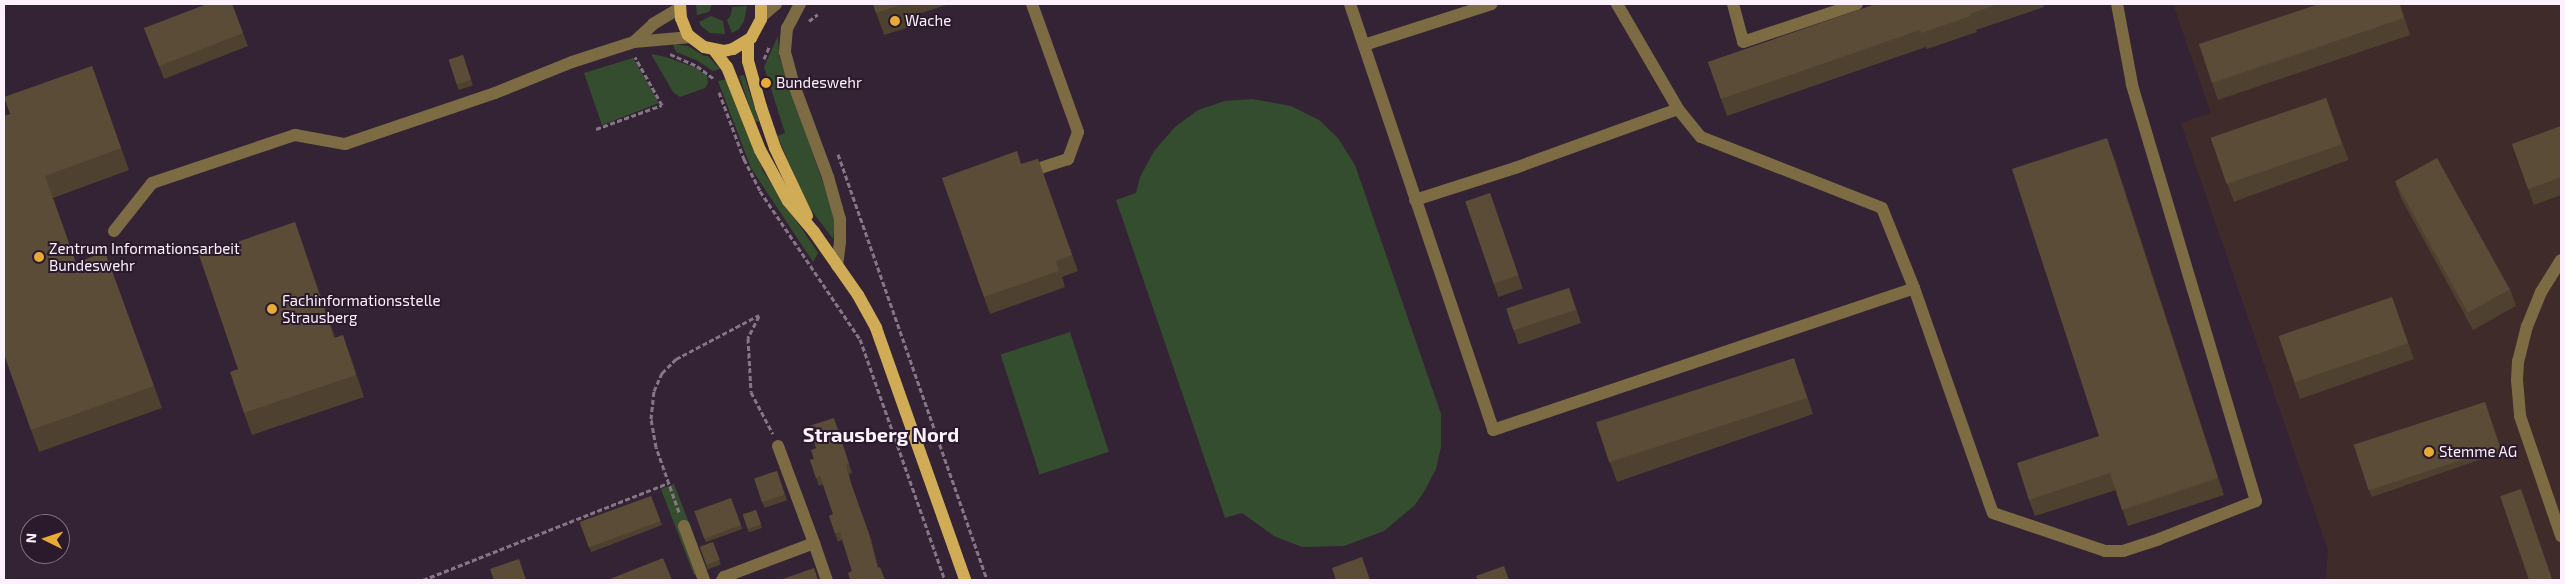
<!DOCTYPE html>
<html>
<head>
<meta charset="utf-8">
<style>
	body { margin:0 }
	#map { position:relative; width:2565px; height:584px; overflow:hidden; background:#342335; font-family:"Exo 2",sans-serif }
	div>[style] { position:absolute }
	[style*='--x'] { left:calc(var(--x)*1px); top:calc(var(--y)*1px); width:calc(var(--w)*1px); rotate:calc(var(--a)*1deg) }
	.commercial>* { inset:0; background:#402b2b }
	.green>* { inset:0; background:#354d2f; transform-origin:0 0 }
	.path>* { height:3px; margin-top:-1.5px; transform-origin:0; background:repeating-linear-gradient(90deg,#857685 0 5px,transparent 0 7.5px) }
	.minor>* { height:12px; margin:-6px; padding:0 6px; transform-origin:6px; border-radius:6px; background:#7d6b44 }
	.major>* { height:12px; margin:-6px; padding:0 6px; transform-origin:6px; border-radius:6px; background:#d1ac56 }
	.wall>* { inset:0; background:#4e412f; transform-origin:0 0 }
	.shaded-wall>* { inset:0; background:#403526 }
	.building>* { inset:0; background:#5b4c37; transform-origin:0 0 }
	.dots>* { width:14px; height:14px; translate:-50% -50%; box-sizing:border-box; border:2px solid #2a1a2b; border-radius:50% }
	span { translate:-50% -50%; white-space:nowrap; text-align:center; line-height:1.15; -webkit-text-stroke:4px #2a1a2b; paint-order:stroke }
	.poi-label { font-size:15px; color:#fcf1fc }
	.left { translate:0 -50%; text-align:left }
	.district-label { font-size:20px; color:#fcf1fc; font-weight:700 }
	.frame { position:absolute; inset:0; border:5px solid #fcf1fc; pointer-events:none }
	.north { position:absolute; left:20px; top:514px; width:50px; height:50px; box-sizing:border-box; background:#2a1a2b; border:1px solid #7e707f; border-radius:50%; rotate:274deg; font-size:14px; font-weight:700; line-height:20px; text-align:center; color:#fcf1fc }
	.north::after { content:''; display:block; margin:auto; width:18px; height:22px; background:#e9ab38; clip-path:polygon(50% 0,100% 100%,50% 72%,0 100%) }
</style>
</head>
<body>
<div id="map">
	<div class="commercial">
		<i style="clip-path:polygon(2173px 4px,2561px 4px,2561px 580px,2326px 580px,2328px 550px,2181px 123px,2211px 113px)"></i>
	</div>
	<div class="green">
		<i style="clip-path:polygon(696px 4px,712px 4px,709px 12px,697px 15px)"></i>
		<i style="clip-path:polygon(747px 6px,744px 21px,739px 29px,732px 33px,727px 20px,731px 15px,732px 7px)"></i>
		<i style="clip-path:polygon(711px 16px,723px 21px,725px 34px,710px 33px,701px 26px,699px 22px)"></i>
		<i style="clip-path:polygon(778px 36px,779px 56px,831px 206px,835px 225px,833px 239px,809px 207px,777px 136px,785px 133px,764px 67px)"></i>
		<i style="clip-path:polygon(673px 44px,688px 46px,704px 56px,708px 56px,720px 69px,713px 71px,696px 60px,676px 52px)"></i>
		<i style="clip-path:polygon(651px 54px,666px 57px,696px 68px,707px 76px,708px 83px,705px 88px,680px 97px,673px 92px)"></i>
		<i style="clip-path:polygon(633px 58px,659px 103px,602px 125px,584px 73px)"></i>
		<i style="clip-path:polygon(744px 75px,759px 121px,755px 122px,739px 76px)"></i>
		<i style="clip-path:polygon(727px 79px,763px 171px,818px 253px,813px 262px,751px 168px,718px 81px)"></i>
		<i style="clip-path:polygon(1252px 99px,1291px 106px,1319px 120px,1338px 138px,1355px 165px,1441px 414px,1441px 447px,1436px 469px,1425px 490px,1415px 505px,1384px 531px,1344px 546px,1302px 547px,1274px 536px,1242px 513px,1225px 518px,1116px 200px,1136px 193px,1140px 177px,1154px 151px,1175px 127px,1198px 110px,1225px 101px)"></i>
		<i style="left:1070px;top:332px;width:126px;height:73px;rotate:72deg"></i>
		<i style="left:674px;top:484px;width:92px;height:14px;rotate:69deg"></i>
	</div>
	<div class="path">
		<i style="--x:809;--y:21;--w:11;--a:-38"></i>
		<i style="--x:670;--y:54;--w:30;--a:24"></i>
		<i style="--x:697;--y:66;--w:21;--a:37"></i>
		<i style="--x:764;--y:59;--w:13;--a:-67"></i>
		<i style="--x:719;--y:92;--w:72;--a:69.5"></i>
		<i style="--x:744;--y:159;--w:36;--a:63"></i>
		<i style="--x:760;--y:191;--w:179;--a:56"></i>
		<i style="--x:860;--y:339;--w:256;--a:70.6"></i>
		<i style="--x:596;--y:129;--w:70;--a:-20"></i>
		<i style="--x:662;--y:105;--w:55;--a:-119.4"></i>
		<i style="--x:838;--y:154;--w:451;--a:70.7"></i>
		<i style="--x:759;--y:316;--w:25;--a:117"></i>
		<i style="--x:748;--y:338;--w:54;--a:86.8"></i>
		<i style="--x:751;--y:392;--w:47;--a:62.4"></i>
		<i style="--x:679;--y:512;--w:69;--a:-109.5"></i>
		<i style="--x:656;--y:447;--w:28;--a:-100"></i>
		<i style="--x:651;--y:419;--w:28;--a:-84"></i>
		<i style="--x:654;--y:391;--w:20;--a:-66"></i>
		<i style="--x:662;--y:373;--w:20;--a:-45"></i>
		<i style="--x:676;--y:359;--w:94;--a:-27.9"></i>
		<i style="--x:423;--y:580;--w:264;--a:-21.6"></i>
	</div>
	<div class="minor">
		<i style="--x:800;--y:4;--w:27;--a:118"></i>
		<i style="--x:787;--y:28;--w:24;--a:95"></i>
		<i style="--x:785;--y:52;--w:34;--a:75"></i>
		<i style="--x:794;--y:85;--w:98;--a:69.7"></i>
		<i style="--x:828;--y:177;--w:44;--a:74.1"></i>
		<i style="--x:840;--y:219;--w:23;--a:90"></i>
		<i style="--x:840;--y:242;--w:24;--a:97"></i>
		<i style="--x:1032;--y:4;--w:136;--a:70.2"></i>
		<i style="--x:1078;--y:132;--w:29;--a:110"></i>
		<i style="--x:1068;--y:159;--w:32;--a:162"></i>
		<i style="--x:1350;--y:4;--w:449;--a:71.4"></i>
		<i style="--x:1493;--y:430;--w:444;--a:-18.6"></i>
		<i style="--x:1617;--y:4;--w:121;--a:59.8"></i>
		<i style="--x:1678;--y:109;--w:36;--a:51"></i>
		<i style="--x:1701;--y:137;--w:194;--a:21.4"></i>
		<i style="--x:1882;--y:208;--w:86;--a:68.2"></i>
		<i style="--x:1914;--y:288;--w:238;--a:70.7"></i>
		<i style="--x:1993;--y:513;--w:118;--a:18.7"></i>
		<i style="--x:2105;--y:551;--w:18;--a:0"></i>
		<i style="--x:2123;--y:551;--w:38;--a:-18"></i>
		<i style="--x:2159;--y:539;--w:104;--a:-21.4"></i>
		<i style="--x:2256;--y:501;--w:435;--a:-106.6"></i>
		<i style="--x:2132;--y:84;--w:81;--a:-100.6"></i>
		<i style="--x:1733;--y:4;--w:39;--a:75"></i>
		<i style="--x:1743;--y:42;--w:120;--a:-18.4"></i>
		<i style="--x:761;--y:17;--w:20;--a:-41"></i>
		<i style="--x:634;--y:42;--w:26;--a:-43"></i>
		<i style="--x:653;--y:24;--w:31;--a:-31"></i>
		<i style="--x:1364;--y:45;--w:134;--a:-17.8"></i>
		<i style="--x:1415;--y:200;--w:105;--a:-17.7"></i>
		<i style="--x:1515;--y:168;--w:173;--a:-19.9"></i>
		<i style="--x:114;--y:231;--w:61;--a:-51.6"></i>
		<i style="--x:152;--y:183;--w:151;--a:-18.6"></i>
		<i style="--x:295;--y:135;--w:51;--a:10.2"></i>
		<i style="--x:345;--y:144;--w:158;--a:-18.8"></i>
		<i style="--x:495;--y:93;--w:83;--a:-21.9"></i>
		<i style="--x:572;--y:62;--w:65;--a:-17.9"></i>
		<i style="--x:634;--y:42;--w:57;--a:-5"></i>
		<i style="--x:2561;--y:260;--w:38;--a:122"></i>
		<i style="--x:2541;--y:292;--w:37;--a:112"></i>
		<i style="--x:2527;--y:326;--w:36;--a:104"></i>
		<i style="--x:2518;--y:361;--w:19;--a:93"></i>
		<i style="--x:2517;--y:380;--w:36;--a:85"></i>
		<i style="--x:2520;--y:416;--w:127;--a:71.1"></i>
		<i style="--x:778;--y:446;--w:103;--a:69.6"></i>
		<i style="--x:684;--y:526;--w:58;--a:69.7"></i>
		<i style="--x:722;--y:580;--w:4;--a:-56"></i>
		<i style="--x:724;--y:577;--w:96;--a:-20.7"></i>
		<i style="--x:814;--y:543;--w:39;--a:71"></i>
	</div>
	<div class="major">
		<i style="--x:680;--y:4;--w:14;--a:86"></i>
		<i style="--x:681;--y:18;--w:18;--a:68"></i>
		<i style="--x:688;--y:35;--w:20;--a:37"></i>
		<i style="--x:704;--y:47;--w:20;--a:11"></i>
		<i style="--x:724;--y:51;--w:9;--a:-13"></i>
		<i style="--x:733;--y:49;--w:21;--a:-31"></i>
		<i style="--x:751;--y:38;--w:21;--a:-62"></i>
		<i style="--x:761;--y:19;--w:15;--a:-90"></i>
		<i style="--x:748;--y:40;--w:21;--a:90"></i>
		<i style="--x:748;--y:61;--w:48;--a:74.2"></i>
		<i style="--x:761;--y:107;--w:43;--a:71.1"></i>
		<i style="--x:775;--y:148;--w:75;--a:64.8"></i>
		<i style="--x:714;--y:50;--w:21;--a:53"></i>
		<i style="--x:727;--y:67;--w:89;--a:68.3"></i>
		<i style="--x:760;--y:150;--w:58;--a:61.2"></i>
		<i style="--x:788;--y:201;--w:40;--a:50"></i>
		<i style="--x:814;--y:232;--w:77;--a:55.1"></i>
		<i style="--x:858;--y:295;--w:38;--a:61"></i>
		<i style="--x:876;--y:328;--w:267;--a:70.5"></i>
	</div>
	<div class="wall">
		<i style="clip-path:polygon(232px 4px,248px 46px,164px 79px,144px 28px)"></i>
		<i style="clip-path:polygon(873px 4px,949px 4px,910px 17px,913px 26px,884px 35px)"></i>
		<i style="clip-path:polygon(1876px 4px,2043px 4px,2044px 7px,1976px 30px,1977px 32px,1927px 49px,1926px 47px,1727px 116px,1708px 62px)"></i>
		<i style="clip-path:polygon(2400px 4px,2410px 35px,2218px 100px,2212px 83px)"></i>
		<i style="left:463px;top:55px;width:32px;height:15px;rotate:72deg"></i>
		<i style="clip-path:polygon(92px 66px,129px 170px,53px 198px,76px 263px,105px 252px,162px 408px,39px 452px,4px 354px,10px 114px)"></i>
		<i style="left:2326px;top:98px;width:66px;height:122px;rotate:70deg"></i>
		<i style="clip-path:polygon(2561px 126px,2561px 195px,2534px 205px,2512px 144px)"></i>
		<i style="clip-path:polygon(2113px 154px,2224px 495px,2128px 526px,2116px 490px,2035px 516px,2029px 500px,2099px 436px)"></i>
		<i style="clip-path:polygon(1038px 159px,1078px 271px,1062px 277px,1065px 287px,990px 314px,942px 178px,1021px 164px)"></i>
		<i style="clip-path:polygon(2395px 182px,2510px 289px,2516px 306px,2473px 330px,2401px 198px)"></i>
		<i style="left:1490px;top:193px;width:101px;height:26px;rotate:71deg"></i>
		<i style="clip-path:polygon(295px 222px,335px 337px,351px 357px,364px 397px,252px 435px,244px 413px,238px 369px)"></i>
		<i style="left:1569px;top:288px;width:37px;height:66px;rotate:71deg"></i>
		<i style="clip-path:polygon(2392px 297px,2414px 359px,2300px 399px,2294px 382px)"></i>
		<i style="clip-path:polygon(1800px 375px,1813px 414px,1617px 482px,1597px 426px)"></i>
		<i style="left:2485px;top:402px;width:53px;height:138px;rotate:71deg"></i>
		<i style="clip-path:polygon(837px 426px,852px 473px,849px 474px,852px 486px,872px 542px,852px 571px,842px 540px,838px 542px,829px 516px,833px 514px,823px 484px,819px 486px,810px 460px,814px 459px,816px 448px)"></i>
		<i style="left:777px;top:471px;width:31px;height:24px;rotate:71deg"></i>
		<i style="left:651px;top:496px;width:31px;height:76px;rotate:69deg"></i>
		<i style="left:731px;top:498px;width:33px;height:39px;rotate:70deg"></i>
		<i style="left:756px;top:510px;width:19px;height:14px;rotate:72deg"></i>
		<i style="left:713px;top:542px;width:24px;height:14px;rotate:71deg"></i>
	</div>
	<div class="shaded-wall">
		<i style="clip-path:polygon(2107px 138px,2113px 154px,2224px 495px,2218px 478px)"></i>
		<i style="clip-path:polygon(295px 222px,303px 244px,342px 360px,334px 338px)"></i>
		<i style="clip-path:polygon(343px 335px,351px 357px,364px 397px,356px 375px)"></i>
		<i style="clip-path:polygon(869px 534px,872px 542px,881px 576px,878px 568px)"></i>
	</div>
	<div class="building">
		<i style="clip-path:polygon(207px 4px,232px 4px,243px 33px,159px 66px,144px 28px)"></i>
		<i style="clip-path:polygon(873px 4px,904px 4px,876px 13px)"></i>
		<i style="clip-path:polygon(1876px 4px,1998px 4px,1970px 14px,1971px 16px,1921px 33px,1920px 30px,1721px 99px,1708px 62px)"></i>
		<i style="clip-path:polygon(2319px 4px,2399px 4px,2404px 18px,2212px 83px,2199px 44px)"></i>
		<i style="left:463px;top:55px;width:26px;height:15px;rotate:72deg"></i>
		<i style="clip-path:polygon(92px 66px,121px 148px,45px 176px,76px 263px,105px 252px,154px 386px,31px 430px,4px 354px,4px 116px,10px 114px,4px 97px)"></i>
		<i style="left:2326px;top:98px;width:49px;height:122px;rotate:71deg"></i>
		<i style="clip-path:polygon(2561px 126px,2561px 177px,2528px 189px,2512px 144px)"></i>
		<i style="clip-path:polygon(2107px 138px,2218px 478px,2122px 510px,2110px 473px,2029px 500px,2017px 463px,2099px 436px,2012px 169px)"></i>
		<i style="clip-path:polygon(1017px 151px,1021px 164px,1038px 159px,1072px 255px,1056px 261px,1059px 271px,984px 297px,942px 178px)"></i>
		<i style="left:2437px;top:158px;width:150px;height:48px;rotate:61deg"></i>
		<i style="left:1490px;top:193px;width:87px;height:26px;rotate:71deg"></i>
		<i style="clip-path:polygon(295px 222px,334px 338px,343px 335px,356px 375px,244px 413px,230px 372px,238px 369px,199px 255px)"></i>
		<i style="left:1569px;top:288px;width:23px;height:66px;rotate:72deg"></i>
		<i style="left:2392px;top:297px;width:49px;height:120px;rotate:71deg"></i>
		<i style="left:1794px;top:358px;width:42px;height:208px;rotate:72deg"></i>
		<i style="left:2485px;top:402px;width:48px;height:138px;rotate:72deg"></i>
		<i style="clip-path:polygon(834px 418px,849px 464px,846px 465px,849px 478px,869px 534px,878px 568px,880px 567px,885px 580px,850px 580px,848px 573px,852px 571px,840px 532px,835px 533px,829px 516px,833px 514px,820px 476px,816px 478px,810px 460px,814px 459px,811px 450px,816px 448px,809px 426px)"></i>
		<i style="left:777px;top:471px;width:25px;height:24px;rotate:72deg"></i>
		<i style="left:2521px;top:489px;width:96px;height:22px;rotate:71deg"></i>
		<i style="left:651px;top:496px;width:27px;height:76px;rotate:70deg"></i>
		<i style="left:731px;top:498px;width:29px;height:39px;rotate:70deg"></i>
		<i style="left:756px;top:510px;width:15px;height:14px;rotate:70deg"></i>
		<i style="left:713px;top:542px;width:19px;height:14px;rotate:69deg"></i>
		<i style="clip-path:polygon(1362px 557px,1370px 580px,1336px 580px,1332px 568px)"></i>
		<i style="clip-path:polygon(663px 558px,672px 580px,610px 580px,610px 579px)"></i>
		<i style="clip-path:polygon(519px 559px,526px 580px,494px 580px,490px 569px)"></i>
		<i style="clip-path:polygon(1504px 566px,1509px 580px,1478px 580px,1476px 576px)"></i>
		<i style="clip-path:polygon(814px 568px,818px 580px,780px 580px)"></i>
	</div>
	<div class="dots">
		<i style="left:895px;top:21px;background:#e9ab38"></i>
		<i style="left:766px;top:83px;background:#e9ab38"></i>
		<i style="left:39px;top:257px;background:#e9ab38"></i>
		<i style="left:272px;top:309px;background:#e9ab38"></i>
		<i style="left:2429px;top:452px;background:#e9ab38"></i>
	</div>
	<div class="poi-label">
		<span class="left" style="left:905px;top:21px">Wache</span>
		<span class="left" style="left:776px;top:83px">Bundeswehr</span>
		<span class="left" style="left:49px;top:257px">Zentrum Informationsarbeit<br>Bundeswehr</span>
		<span class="left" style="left:282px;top:309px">Fachinformationsstelle<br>Strausberg</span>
		<span class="left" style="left:2439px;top:452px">Stemme AG</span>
	</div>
	<div class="district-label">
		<span style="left:881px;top:434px">Strausberg Nord</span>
	</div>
	<div class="frame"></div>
	<div class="north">N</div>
</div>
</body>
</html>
